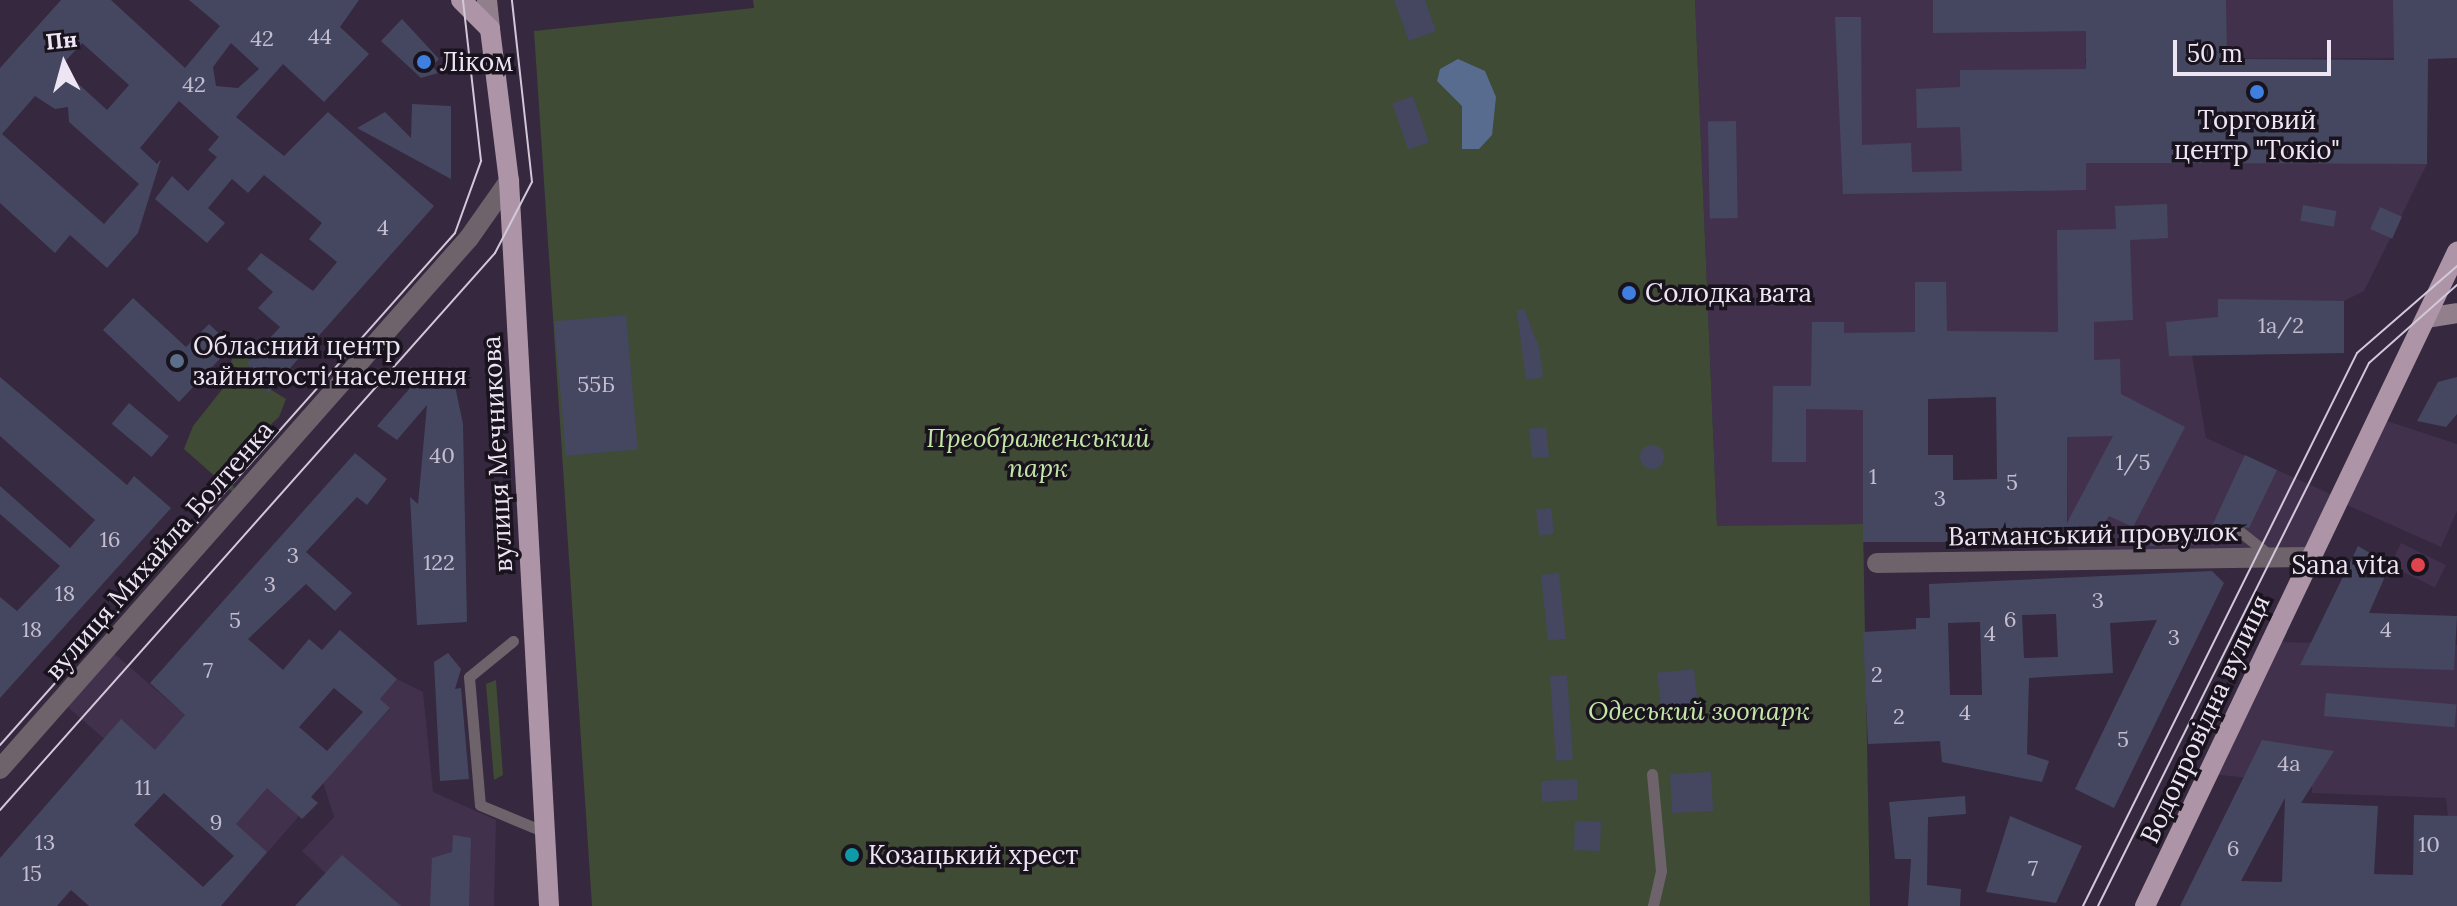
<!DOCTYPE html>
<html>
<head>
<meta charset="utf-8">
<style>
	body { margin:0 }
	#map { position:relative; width:2457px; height:906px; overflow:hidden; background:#35283f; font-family:Lora,serif }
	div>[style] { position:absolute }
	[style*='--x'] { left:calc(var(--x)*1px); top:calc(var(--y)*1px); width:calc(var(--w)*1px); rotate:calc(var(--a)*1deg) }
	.built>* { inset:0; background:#42314d; transform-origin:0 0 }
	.green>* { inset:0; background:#3f4b35 }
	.water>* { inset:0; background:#586c90 }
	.building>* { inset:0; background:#454761; transform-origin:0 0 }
	.round { border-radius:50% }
	.service>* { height:11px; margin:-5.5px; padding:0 5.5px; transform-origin:5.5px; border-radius:5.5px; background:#6e626b }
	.minor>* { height:20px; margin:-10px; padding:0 10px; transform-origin:10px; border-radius:10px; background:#6e626b }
	.secondary>* { height:20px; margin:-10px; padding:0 10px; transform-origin:10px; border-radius:10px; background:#927f8c }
	.primary>* { height:20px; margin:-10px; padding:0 10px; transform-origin:10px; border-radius:10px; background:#ad95a7 }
	.tram>* { height:2px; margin:-1px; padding:0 1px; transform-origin:1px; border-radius:1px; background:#d2c8d9 }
	.dots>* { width:22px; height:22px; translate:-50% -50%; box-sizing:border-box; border:4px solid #19131e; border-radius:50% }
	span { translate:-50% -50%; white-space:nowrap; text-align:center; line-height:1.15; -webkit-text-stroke:7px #19131e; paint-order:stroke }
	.number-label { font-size:22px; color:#c3bdcf }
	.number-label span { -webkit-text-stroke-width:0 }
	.poi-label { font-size:26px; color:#ede4f4 }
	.left { translate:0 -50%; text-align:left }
	.right { translate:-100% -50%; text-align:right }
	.park-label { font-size:26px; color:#c4e7a8; font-style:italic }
	.street-label { font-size:26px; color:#ede4f4 }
	.north { position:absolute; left:24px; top:24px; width:80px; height:80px; -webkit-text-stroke:6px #19131e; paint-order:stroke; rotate:354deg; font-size:22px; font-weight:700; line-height:32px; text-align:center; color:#ede4f4 }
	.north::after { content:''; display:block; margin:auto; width:28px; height:36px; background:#ede4f4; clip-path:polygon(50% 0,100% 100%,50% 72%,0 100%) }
	.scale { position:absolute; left:2173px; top:40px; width:158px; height:36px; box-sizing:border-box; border:4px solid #ede4f4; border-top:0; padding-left:10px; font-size:24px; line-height:28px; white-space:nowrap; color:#ede4f4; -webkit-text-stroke:6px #19131e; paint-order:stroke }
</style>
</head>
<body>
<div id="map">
	<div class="built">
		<i style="clip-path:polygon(1695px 0,2457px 0,2457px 58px,2085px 59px,2101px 163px,2427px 164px,2364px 291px,2344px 301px,2344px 353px,2192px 355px,2206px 438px,2337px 497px,2308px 556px,2068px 559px,2066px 381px,1863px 370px,1863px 524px,1717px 527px)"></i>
		<i style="clip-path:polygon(2378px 418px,2457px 444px,2457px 511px,2441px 547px,2338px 501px)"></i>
		<i style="left:2401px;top:543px;width:50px;height:25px;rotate:26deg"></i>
		<i style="clip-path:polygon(2273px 642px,2457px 645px,2457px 906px,2446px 798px,2312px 793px,2312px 784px,2210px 774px)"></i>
		<i style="left:109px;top:649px;width:253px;height:71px;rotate:41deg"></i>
		<i style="clip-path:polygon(397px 679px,423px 692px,433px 792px,496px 820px,494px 906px,360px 906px,302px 851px,334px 817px,323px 782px,390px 709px,380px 699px)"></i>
	</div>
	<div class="green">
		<i style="clip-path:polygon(753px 0,1695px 0,1717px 526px,1863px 524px,1870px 906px,592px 906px,534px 31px,754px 8px)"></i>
		<i style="clip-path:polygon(242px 344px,250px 347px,251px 377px,286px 399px,279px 417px,227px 465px,236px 495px,184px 449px,193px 426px,236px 372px,231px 361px)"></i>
		<i style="clip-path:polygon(496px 680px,503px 775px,494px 780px,486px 684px)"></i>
	</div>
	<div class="water">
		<i style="clip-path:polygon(1458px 59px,1485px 71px,1496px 97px,1492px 135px,1479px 149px,1462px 149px,1462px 106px,1437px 81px,1440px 69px)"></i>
	</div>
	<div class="building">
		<i style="clip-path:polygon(evenodd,61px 0,111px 0,185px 68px,220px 26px,189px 0,359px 0,340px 27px,369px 54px,324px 102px,283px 64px,236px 117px,284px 156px,328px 112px,434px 206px,268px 393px,247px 363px,280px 327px,258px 308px,273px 292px,247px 269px,261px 253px,313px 291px,337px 262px,309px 239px,322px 223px,264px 175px,248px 193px,232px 179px,208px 208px,225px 223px,207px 243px,155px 199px,172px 176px,188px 191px,217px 157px,208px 150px,219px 137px,179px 101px,140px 148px,157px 164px,161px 159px,138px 233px,107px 268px,70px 235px,55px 253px,0 203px,0 68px,61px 0,82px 43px,129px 85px,107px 110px,60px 67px,82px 43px,61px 0,231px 43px,259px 69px,238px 88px,216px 86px,213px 67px,231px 43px,61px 0,35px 96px,55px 109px,68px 107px,69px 122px,139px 184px,104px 224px,2px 134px,35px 96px)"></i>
		<i style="clip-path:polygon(1394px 0,1425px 0,1436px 31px,1409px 41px)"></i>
		<i style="clip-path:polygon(1933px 0,2226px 0,2227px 59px,2394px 60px,2393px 0,2457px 0,2457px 58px,2428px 59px,2427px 164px,2086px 163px,2086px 190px,1843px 194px,1835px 17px,1861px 17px,1862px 145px,1911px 143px,1912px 172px,1962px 171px,1960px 127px,1917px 128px,1916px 89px,1960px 87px,1960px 70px,2086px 69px,2086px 31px,1933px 33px)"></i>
		<i style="clip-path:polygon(402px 19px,439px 59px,432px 66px,438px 73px,421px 78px,381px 41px)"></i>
		<i style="left:1413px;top:96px;width:49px;height:22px;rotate:71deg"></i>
		<i style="clip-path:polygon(412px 104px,451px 106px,451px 179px,357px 128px,385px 112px,411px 138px)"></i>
		<i style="left:1736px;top:121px;width:97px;height:28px;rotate:89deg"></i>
		<i style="clip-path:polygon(evenodd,2167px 204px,2168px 238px,2130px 240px,2133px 320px,2094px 322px,2094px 360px,2120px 359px,2121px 394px,2185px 427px,2133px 527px,2109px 516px,2096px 537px,2067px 542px,1863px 542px,1863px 410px,1806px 409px,1806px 462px,1772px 462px,1773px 386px,1811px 386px,1812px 322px,1844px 322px,1844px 333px,1915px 332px,1915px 282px,1946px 282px,1947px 331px,2058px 332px,2057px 230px,2116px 229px,2115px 206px,2167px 204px,1996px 397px,1997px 479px,1953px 480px,1953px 455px,1928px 455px,1928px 399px,1996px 397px,2167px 204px,2113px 436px,2067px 523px,2067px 437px,2113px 436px)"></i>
		<i style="left:2303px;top:205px;width:34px;height:16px;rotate:10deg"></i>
		<i style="left:2380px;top:207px;width:24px;height:24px;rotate:24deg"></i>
		<i style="clip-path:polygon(133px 298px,186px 347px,209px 324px,232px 346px,179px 402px,103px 330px)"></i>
		<i style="clip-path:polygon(2218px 299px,2344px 301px,2344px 353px,2169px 356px,2166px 322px,2218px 317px)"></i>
		<i style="clip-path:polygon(1524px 309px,1539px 347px,1543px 377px,1526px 380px,1517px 311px)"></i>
		<i style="left:626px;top:315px;width:135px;height:72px;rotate:85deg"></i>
		<i style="clip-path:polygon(451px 367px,463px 424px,467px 622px,417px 625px,410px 497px,418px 504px,427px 405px,397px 440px,377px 426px,424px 372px)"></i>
		<i style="clip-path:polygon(0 377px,127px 485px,134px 476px,171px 508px,0 698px,0 597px,17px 611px,60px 566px,0 514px,0 486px,70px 548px,95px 520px,0 436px)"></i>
		<i style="clip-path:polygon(2457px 377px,2457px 414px,2446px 427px,2417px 421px,2438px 382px)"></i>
		<i style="left:129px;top:403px;width:52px;height:27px;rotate:40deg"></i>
		<i style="left:1546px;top:427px;width:30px;height:17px;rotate:84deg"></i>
		<i class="round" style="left:1640px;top:445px;width:24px;height:24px"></i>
		<i style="clip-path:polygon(evenodd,355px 453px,387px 479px,367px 505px,357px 497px,306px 552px,352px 593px,335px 611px,306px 584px,248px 639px,283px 670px,309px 639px,322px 650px,340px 630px,397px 679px,380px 699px,390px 708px,311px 797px,318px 803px,302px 819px,267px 788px,236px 824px,267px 852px,221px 906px,89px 906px,71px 890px,57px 906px,0 906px,0 858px,121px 719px,155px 750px,185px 715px,150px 683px,355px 453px,334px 688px,363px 712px,327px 751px,299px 727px,334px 688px,355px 453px,164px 793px,234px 856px,203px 887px,134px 825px,164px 793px)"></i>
		<i style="clip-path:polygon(2245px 455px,2277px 470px,2249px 528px,2231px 525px,2240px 543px,2150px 546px,2150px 533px,2211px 528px)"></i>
		<i style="left:1551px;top:508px;width:26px;height:15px;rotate:83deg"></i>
		<i style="clip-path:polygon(2358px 546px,2390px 565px,2369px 613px,2457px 616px,2454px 670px,2300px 665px)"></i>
		<i style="clip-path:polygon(evenodd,2212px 571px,2224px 583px,2114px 808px,2075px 789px,2157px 620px,2110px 623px,2113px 673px,2029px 678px,2027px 754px,2049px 761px,2042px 782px,1942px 762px,1940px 741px,1868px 744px,1863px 632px,1916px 629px,1916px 618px,1930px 618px,1929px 584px,2212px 571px,2056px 614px,2058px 657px,2024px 658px,2022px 615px,2056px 614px,2212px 571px,1980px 622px,1982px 695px,1950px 695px,1948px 623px,1980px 622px)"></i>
		<i style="left:1559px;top:573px;width:66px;height:18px;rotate:84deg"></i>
		<i style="clip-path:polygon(448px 653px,461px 669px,455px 689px,461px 688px,469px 779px,440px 781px,434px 662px)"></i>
		<i style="left:1694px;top:669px;width:38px;height:37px;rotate:84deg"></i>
		<i style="left:1567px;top:675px;width:85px;height:17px;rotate:86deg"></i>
		<i style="left:2326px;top:693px;width:131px;height:23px;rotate:5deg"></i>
		<i style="clip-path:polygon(evenodd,2262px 740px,2334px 751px,2301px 803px,2378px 806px,2374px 874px,2413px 875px,2414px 815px,2457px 816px,2457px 906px,2180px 906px,2262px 740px,2285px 798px,2282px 882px,2241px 881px,2285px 798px)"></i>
		<i style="left:1711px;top:772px;width:39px;height:41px;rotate:87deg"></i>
		<i style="left:1577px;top:779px;width:21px;height:36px;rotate:87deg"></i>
		<i style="clip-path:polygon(1965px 796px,1966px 814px,1928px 817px,1927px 885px,1961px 889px,1960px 906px,1908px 906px,1911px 859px,1895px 859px,1889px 802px)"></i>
		<i style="clip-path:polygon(2010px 816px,2082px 846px,2056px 903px,1986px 892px)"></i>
		<i style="left:1575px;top:821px;width:26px;height:29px;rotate:2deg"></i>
		<i style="clip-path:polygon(453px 835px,471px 838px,469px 906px,430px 906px,432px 858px,452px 852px)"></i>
		<i style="clip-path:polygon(342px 855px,401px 906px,295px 906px)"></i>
	</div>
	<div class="service">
		<i style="--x:2238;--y:530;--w:43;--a:38.5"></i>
		<i style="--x:513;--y:641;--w:57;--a:140.7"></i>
		<i style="--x:469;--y:677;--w:128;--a:85.1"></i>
		<i style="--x:480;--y:805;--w:70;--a:22.6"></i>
		<i style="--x:1652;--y:774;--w:97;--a:84.7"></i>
		<i style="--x:1661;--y:871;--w:36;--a:103"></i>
	</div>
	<div class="minor">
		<i style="--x:1877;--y:563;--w:434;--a:-0.8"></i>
		<i style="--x:0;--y:769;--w:708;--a:-48.55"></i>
		<i style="--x:469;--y:238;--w:70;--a:-54.9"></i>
	</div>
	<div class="secondary">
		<i style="--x:487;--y:0;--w:29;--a:84"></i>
		<i style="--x:2426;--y:318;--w:31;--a:-9"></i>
	</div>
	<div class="primary">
		<i style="--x:461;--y:0;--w:41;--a:45"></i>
		<i style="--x:490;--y:29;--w:153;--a:82.9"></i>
		<i style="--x:509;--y:181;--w:726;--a:86.84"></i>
		<i style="--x:2145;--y:906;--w:725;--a:-64.5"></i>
	</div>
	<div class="tram">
		<i style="--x:0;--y:745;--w:685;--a:-48.37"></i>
		<i style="--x:455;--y:233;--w:77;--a:-70.1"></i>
		<i style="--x:481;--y:161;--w:162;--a:-96.4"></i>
		<i style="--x:0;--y:810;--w:745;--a:-48.37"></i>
		<i style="--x:495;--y:253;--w:80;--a:-62.5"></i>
		<i style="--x:532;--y:182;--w:183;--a:-96.3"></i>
		<i style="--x:2083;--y:906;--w:617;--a:-63.64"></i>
		<i style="--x:2357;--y:353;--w:133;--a:-41"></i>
		<i style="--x:2098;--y:906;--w:607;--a:-63.48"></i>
		<i style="--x:2369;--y:363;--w:118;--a:-41.6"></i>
	</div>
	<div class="dots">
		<i style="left:424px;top:62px;background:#3f7fe0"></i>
		<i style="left:2257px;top:92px;background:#3f7fe0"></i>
		<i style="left:1629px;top:293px;background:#3f7fe0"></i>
		<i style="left:177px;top:361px;background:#5c6f8a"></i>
		<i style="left:2418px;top:565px;background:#e0444e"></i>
		<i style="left:852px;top:855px;background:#0f9aa8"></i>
	</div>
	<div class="number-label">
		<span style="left:320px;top:37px">44</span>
		<span style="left:262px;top:39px">42</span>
		<span style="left:194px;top:85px">42</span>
		<span style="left:383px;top:228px">4</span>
		<span style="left:2281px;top:326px">1а/2</span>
		<span style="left:596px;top:385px">55Б</span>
		<span style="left:442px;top:456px">40</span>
		<span style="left:2133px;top:463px">1/5</span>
		<span style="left:1873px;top:477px">1</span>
		<span style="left:2012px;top:483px">5</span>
		<span style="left:1940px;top:499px">3</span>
		<span style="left:110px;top:540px">16</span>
		<span style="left:293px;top:556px">3</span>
		<span style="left:439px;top:563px">122</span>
		<span style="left:270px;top:585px">3</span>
		<span style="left:65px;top:594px">18</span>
		<span style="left:2098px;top:601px">3</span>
		<span style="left:2010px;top:620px">6</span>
		<span style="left:235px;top:621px">5</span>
		<span style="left:32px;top:630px">18</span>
		<span style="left:2386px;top:630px">4</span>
		<span style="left:1990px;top:634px">4</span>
		<span style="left:2174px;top:638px">3</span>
		<span style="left:208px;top:671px">7</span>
		<span style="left:1877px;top:675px">2</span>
		<span style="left:1965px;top:713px">4</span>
		<span style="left:1899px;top:717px">2</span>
		<span style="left:2123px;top:740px">5</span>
		<span style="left:2289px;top:764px">4а</span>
		<span style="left:143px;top:788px">11</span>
		<span style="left:216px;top:823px">9</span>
		<span style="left:45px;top:843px">13</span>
		<span style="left:2429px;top:845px">10</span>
		<span style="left:2233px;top:849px">6</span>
		<span style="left:2033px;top:869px">7</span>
		<span style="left:32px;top:874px">15</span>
	</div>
	<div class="poi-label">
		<span class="left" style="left:440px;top:62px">Ліком</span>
		<span style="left:2257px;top:135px">Торговий<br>центр "Токіо"</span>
		<span class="left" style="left:1645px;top:293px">Солодка вата</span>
		<span class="left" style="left:193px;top:361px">Обласний центр<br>зайнятості населення</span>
		<span class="right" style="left:2400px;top:565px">Sana vita</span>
		<span class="left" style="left:868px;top:855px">Козацький хрест</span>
	</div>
	<div class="park-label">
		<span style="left:1038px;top:453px">Преображенський<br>парк</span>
		<span style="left:1699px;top:711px">Одеський зоопарк</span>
	</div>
	<div class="street-label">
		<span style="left:497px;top:454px;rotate:-93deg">вулиця Мечникова</span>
		<span style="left:2093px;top:534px;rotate:-1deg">Ватманський провулок</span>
		<span style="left:159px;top:550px;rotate:-49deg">вулиця Михайла Болтенка</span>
		<span style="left:2205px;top:719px;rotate:-65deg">Водопровідна вулиця</span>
	</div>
	<div class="north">Пн</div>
	<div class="scale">50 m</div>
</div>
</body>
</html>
